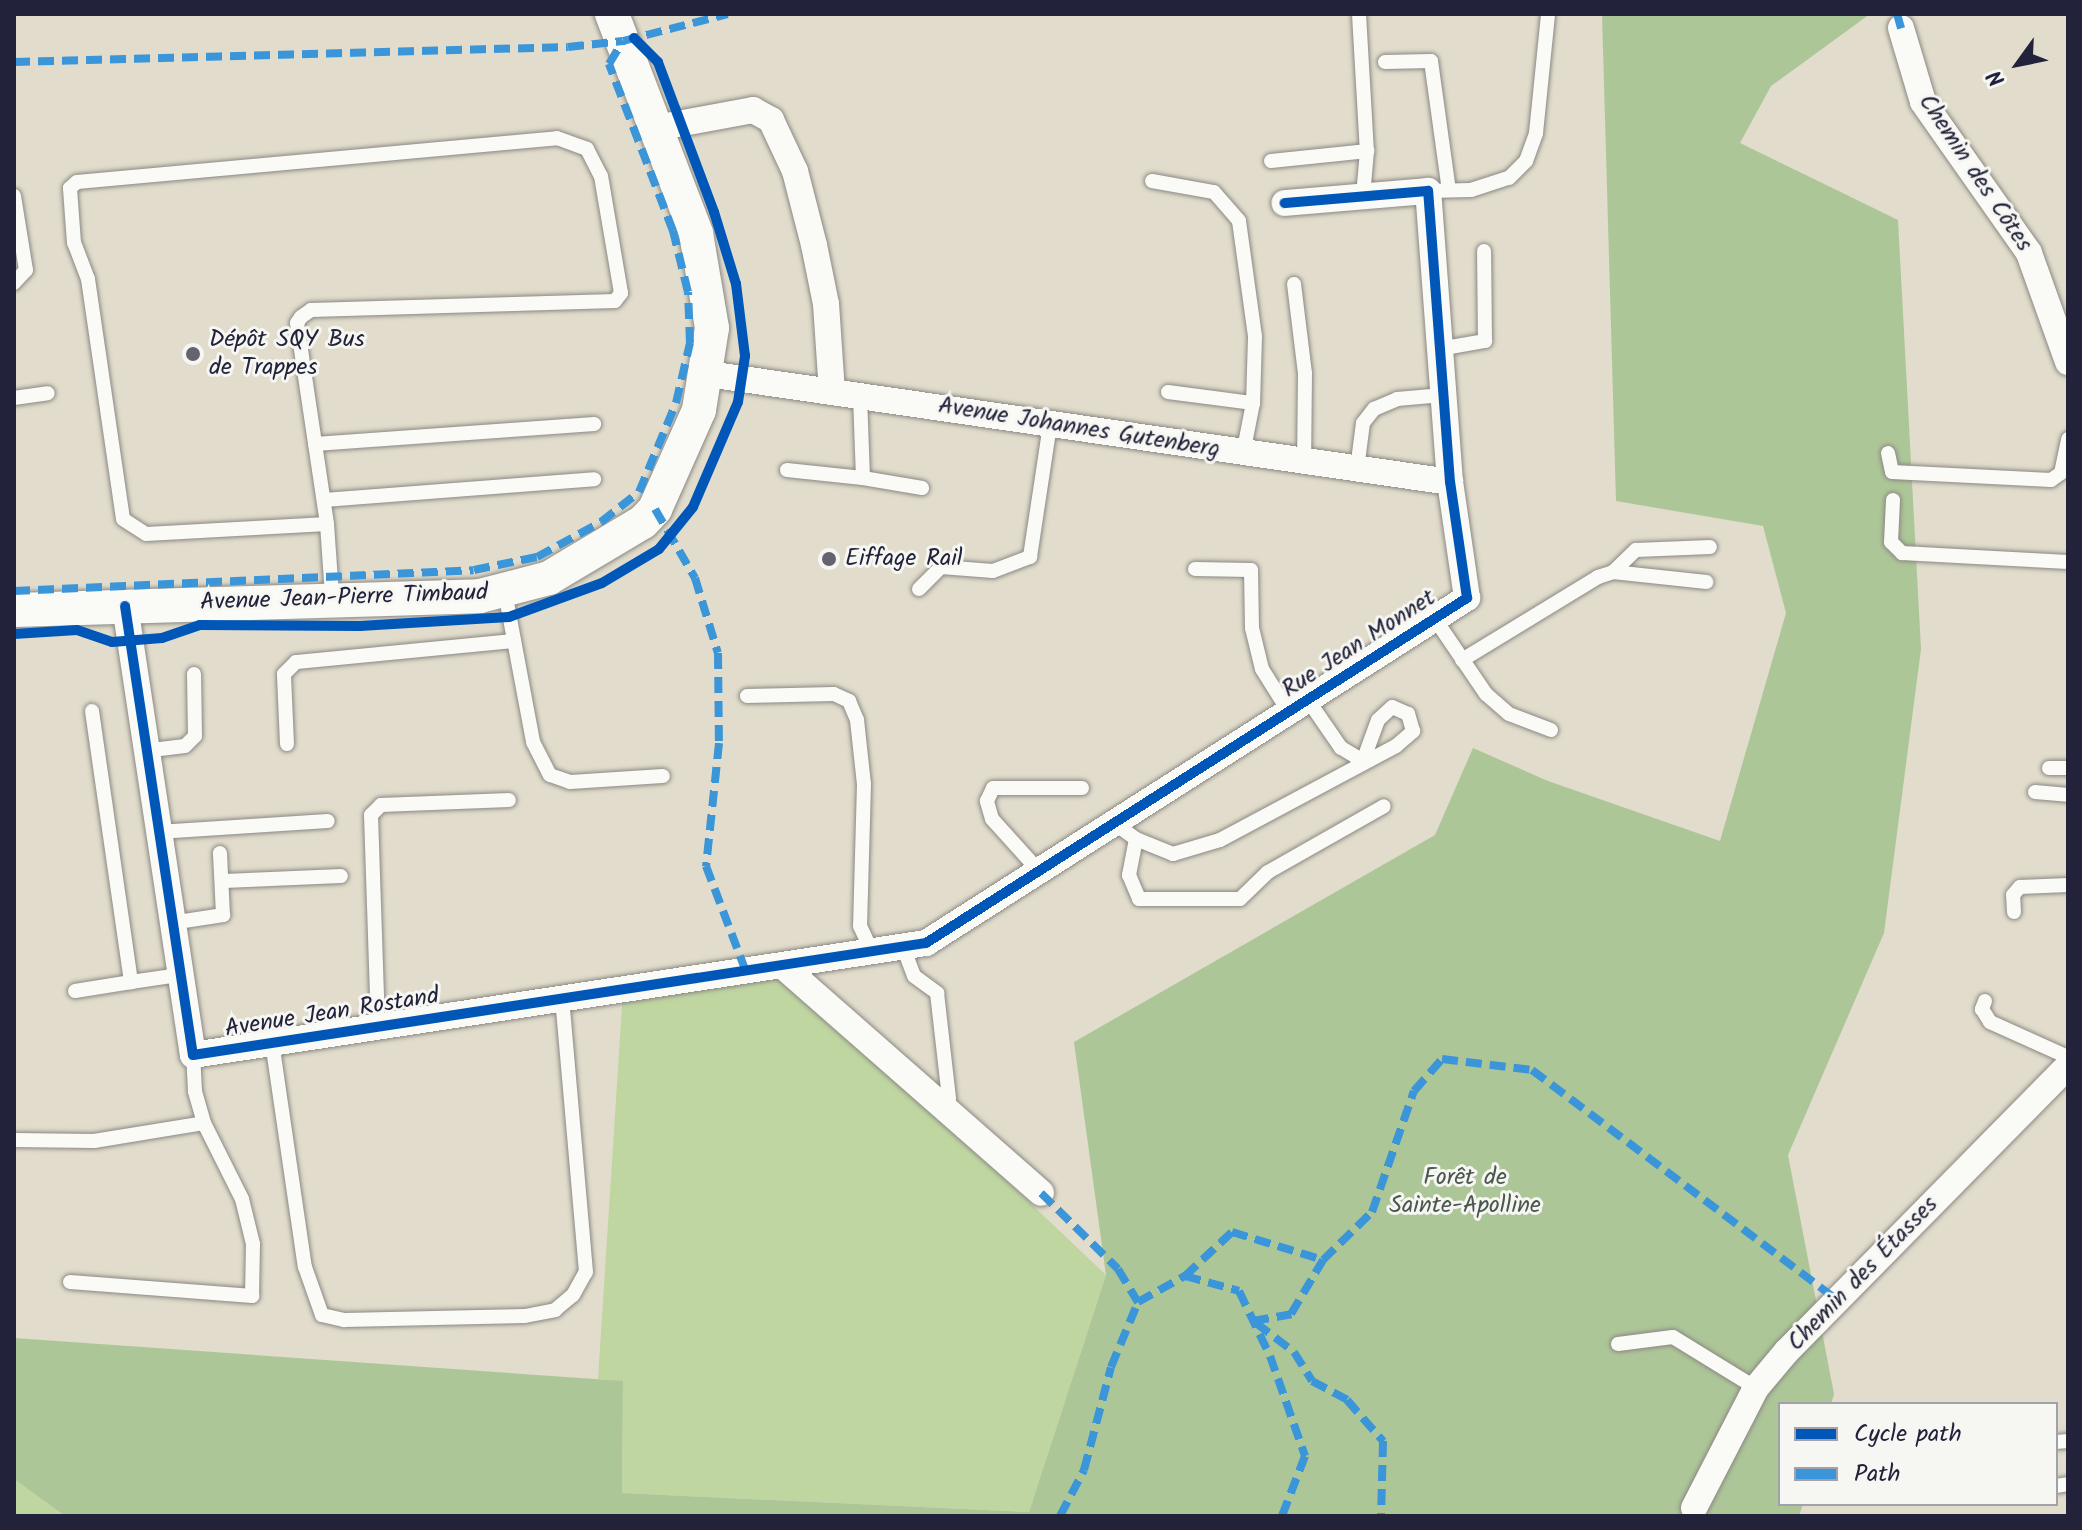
<!DOCTYPE html>
<html>
<head>
<meta charset="utf-8">
<style>
	body { margin:0 }
	#map { position:relative; width:2082px; height:1530px; overflow:hidden; background:#e1dccb; font-family:Kalam,sans-serif }
	div>[style] { position:absolute }
	[style*='--x'] { left:calc(var(--x)*1px); top:calc(var(--y)*1px); width:calc(var(--w)*1px); rotate:calc(var(--a)*1deg) }
	.green>* { inset:0; background:#bfd6a1 }
	.forest>* { inset:0; background:#adc698 }
	.roads { filter:drop-shadow(0 0 2px #8b8884) drop-shadow(0 0 2px #8b8884) }
	.service>* { height:14px; margin:-7px; padding:0 7px; transform-origin:7px; border-radius:7px; background:#fafaf7 }
	.minor>* { height:26px; margin:-13px; padding:0 13px; transform-origin:13px; border-radius:13px; background:#fafaf7 }
	.tertiary>* { height:34px; margin:-17px; padding:0 17px; transform-origin:17px; border-radius:17px; background:#fafaf7 }
	.quiet>* { height:8px; margin-top:-4px; transform-origin:0; background:repeating-linear-gradient(90deg,#3b95d9 0 16px,transparent 0 24px) }
	.cycleway>* { height:10px; margin:-5px; padding:0 5px; transform-origin:5px; border-radius:5px; background:#0057b8 }
	.dots>* { width:22px; height:22px; translate:-50% -50%; box-sizing:border-box; border:4px solid #f6f6f2; border-radius:50% }
	span { translate:-50% -50%; white-space:nowrap; text-align:center; line-height:1.15; -webkit-text-stroke:6px #f6f6f2; paint-order:stroke }
	.street-label { font-size:24px; color:#22223b }
	.poi-label { font-size:24px; color:#22223b }
	.left { translate:0 -50%; text-align:left }
	.park-label { font-size:24px; color:#49574f }
	.frame { position:absolute; inset:0; border:16px solid #22223b; pointer-events:none }
	.legend { position:absolute; left:1778px; top:1402px; width:280px; height:104px; box-sizing:border-box; background:#f6f6f2; border:2px solid #a1a1a9; margin:0; padding:10px 14px; list-style:none; font-size:24px; color:#22223b }
	.legend li { display:flex; align-items:center; gap:16px; height:40px }
	.legend b { width:40px; border:2px solid #a1a1a9 }
	.north { position:absolute; left:1978px; top:24px; width:80px; height:80px; -webkit-text-stroke:6px #f6f6f2; paint-order:stroke; rotate:237deg; font-size:22px; font-weight:700; line-height:32px; text-align:center; color:#22223b }
	.north::after { content:''; display:block; margin:auto; width:28px; height:36px; background:#22223b; clip-path:polygon(50% 0,100% 100%,50% 72%,0 100%) }
</style>
</head>
<body>
<div id="map">
	<div class="green">
		<i style="clip-path:polygon(783px 968px,1106px 1275px,1029px 1512px,622px 1493px,623px 1382px,598px 1379px,623px 991px)"></i>
		<i style="clip-path:polygon(14px 1479px,65px 1516px,14px 1516px)"></i>
	</div>
	<div class="forest">
		<i style="clip-path:polygon(1602px 14px,1870px 14px,1771px 86px,1740px 143px,1898px 220px,1921px 649px,1884px 933px,1788px 1155px,1834px 1394px,1831px 1404px,1780px 1404px,1780px 1504px,1803px 1504px,1799px 1516px,65px 1516px,14px 1479px,14px 1338px,623px 1381px,622px 1493px,1029px 1512px,1106px 1275px,1074px 1042px,1435px 835px,1473px 748px,1548px 781px,1720px 841px,1786px 613px,1763px 526px,1616px 501px)"></i>
	</div>
	<div class="roads">
		<div class="service">
			<i style="--x:1359;--y:14;--w:137;--a:86.7"></i>
			<i style="--x:1367;--y:151;--w:45;--a:95.1"></i>
			<i style="--x:1385;--y:62;--w:46;--a:-1.2"></i>
			<i style="--x:1431;--y:61;--w:130;--a:82.1"></i>
			<i style="--x:1271;--y:161;--w:97;--a:-5.9"></i>
			<i style="--x:1152;--y:181;--w:63;--a:10.1"></i>
			<i style="--x:1214;--y:192;--w:38;--a:49"></i>
			<i style="--x:1239;--y:221;--w:117;--a:82.1"></i>
			<i style="--x:1255;--y:337;--w:66;--a:91.7"></i>
			<i style="--x:1253;--y:403;--w:52;--a:101.1"></i>
			<i style="--x:1428;--y:191;--w:43;--a:-1.3"></i>
			<i style="--x:1471;--y:190;--w:40;--a:-18"></i>
			<i style="--x:1509;--y:178;--w:24;--a:-45"></i>
			<i style="--x:1526;--y:161;--w:30;--a:-70"></i>
			<i style="--x:1536;--y:133;--w:120;--a:-84.2"></i>
			<i style="--x:14;--y:196;--w:75;--a:80.8"></i>
			<i style="--x:26;--y:270;--w:18;--a:133"></i>
			<i style="--x:1294;--y:284;--w:90;--a:83"></i>
			<i style="--x:1305;--y:373;--w:89;--a:90.6"></i>
			<i style="--x:1439;--y:349;--w:47;--a:-9.9"></i>
			<i style="--x:1485;--y:341;--w:90;--a:-90.6"></i>
			<i style="--x:1168;--y:392;--w:86;--a:7.4"></i>
			<i style="--x:14;--y:398;--w:34;--a:-8"></i>
			<i style="--x:315;--y:444;--w:280;--a:-4.1"></i>
			<i style="--x:1888;--y:453;--w:19;--a:78"></i>
			<i style="--x:1892;--y:472;--w:159;--a:2.9"></i>
			<i style="--x:2051;--y:480;--w:12;--a:-35"></i>
			<i style="--x:2061;--y:473;--w:35;--a:-78"></i>
			<i style="--x:1357;--y:469;--w:46;--a:-82.6"></i>
			<i style="--x:1363;--y:423;--w:18;--a:-52"></i>
			<i style="--x:1374;--y:409;--w:25;--a:-23"></i>
			<i style="--x:1397;--y:399;--w:46;--a:-5"></i>
			<i style="--x:787;--y:470;--w:76;--a:6"></i>
			<i style="--x:863;--y:478;--w:83;--a:-92.1"></i>
			<i style="--x:863;--y:478;--w:60;--a:9.6"></i>
			<i style="--x:324;--y:500;--w:271;--a:-4.4"></i>
			<i style="--x:1893;--y:500;--w:42;--a:92.7"></i>
			<i style="--x:1891;--y:542;--w:16;--a:45"></i>
			<i style="--x:1902;--y:553;--w:166;--a:3.1"></i>
			<i style="--x:327;--y:524;--w:181;--a:176.8"></i>
			<i style="--x:146;--y:534;--w:27;--a:-147"></i>
			<i style="--x:123;--y:519;--w:243;--a:-98.3"></i>
			<i style="--x:88;--y:279;--w:39;--a:-111"></i>
			<i style="--x:74;--y:243;--w:55;--a:-94.2"></i>
			<i style="--x:70;--y:188;--w:9;--a:-41"></i>
			<i style="--x:77;--y:182;--w:482;--a:-5.2"></i>
			<i style="--x:557;--y:138;--w:32;--a:20"></i>
			<i style="--x:587;--y:149;--w:30;--a:63"></i>
			<i style="--x:601;--y:176;--w:119;--a:80.3"></i>
			<i style="--x:621;--y:293;--w:10;--a:127"></i>
			<i style="--x:615;--y:301;--w:304;--a:178.3"></i>
			<i style="--x:311;--y:310;--w:12;--a:145"></i>
			<i style="--x:301;--y:317;--w:7;--a:124"></i>
			<i style="--x:297;--y:323;--w:203;--a:81.5"></i>
			<i style="--x:327;--y:524;--w:72;--a:86"></i>
			<i style="--x:1195;--y:569;--w:56;--a:1"></i>
			<i style="--x:1251;--y:570;--w:58;--a:89"></i>
			<i style="--x:1252;--y:628;--w:42;--a:76.3"></i>
			<i style="--x:1262;--y:669;--w:51;--a:57.9"></i>
			<i style="--x:1613;--y:572;--w:32;--a:-44"></i>
			<i style="--x:1636;--y:550;--w:74;--a:-2.3"></i>
			<i style="--x:919;--y:589;--w:31;--a:-45"></i>
			<i style="--x:941;--y:567;--w:52;--a:4.4"></i>
			<i style="--x:993;--y:571;--w:40;--a:-21"></i>
			<i style="--x:1030;--y:557;--w:134;--a:-81.4"></i>
			<i style="--x:505;--y:592;--w:153;--a:79.4"></i>
			<i style="--x:533;--y:742;--w:37;--a:63"></i>
			<i style="--x:550;--y:775;--w:21;--a:19"></i>
			<i style="--x:570;--y:782;--w:93;--a:-3.7"></i>
			<i style="--x:1435;--y:619;--w:91;--a:55.8"></i>
			<i style="--x:1486;--y:694;--w:30;--a:41"></i>
			<i style="--x:1509;--y:714;--w:45;--a:20.9"></i>
			<i style="--x:1462;--y:660;--w:159;--a:-31.4"></i>
			<i style="--x:1598;--y:577;--w:16;--a:-18"></i>
			<i style="--x:1613;--y:572;--w:94;--a:6.1"></i>
			<i style="--x:747;--y:696;--w:87;--a:-1.3"></i>
			<i style="--x:834;--y:694;--w:17;--a:25"></i>
			<i style="--x:849;--y:701;--w:21;--a:67"></i>
			<i style="--x:857;--y:720;--w:64;--a:83.8"></i>
			<i style="--x:864;--y:784;--w:142;--a:91.6"></i>
			<i style="--x:860;--y:926;--w:29;--a:65"></i>
			<i style="--x:92;--y:711;--w:274;--a:81.8"></i>
			<i style="--x:131;--y:982;--w:49;--a:-8.3"></i>
			<i style="--x:287;--y:744;--w:70;--a:-92.5"></i>
			<i style="--x:284;--y:674;--w:17;--a:-45"></i>
			<i style="--x:296;--y:662;--w:219;--a:-5.5"></i>
			<i style="--x:144;--y:751;--w:41;--a:-7"></i>
			<i style="--x:185;--y:746;--w:14;--a:-45"></i>
			<i style="--x:195;--y:736;--w:62;--a:-90.9"></i>
			<i style="--x:2049;--y:768;--w:19;--a:0"></i>
			<i style="--x:2035;--y:792;--w:33;--a:5"></i>
			<i style="--x:1114;--y:823;--w:27;--a:36"></i>
			<i style="--x:1136;--y:839;--w:40;--a:22"></i>
			<i style="--x:1173;--y:854;--w:49;--a:-16.6"></i>
			<i style="--x:1220;--y:840;--w:200;--a:-28.1"></i>
			<i style="--x:1396;--y:746;--w:23;--a:-41"></i>
			<i style="--x:1413;--y:731;--w:18;--a:-106"></i>
			<i style="--x:1408;--y:714;--w:17;--a:-156"></i>
			<i style="--x:1392;--y:707;--w:19;--a:137"></i>
			<i style="--x:1378;--y:720;--w:44;--a:110.1"></i>
			<i style="--x:1363;--y:761;--w:26;--a:-149"></i>
			<i style="--x:1341;--y:748;--w:58;--a:-124.5"></i>
			<i style="--x:158;--y:832;--w:170;--a:-3.7"></i>
			<i style="--x:1136;--y:839;--w:37;--a:101"></i>
			<i style="--x:1129;--y:875;--w:26;--a:67"></i>
			<i style="--x:1139;--y:899;--w:101;--a:0"></i>
			<i style="--x:1240;--y:899;--w:39;--a:-44"></i>
			<i style="--x:1268;--y:872;--w:133;--a:-29.6"></i>
			<i style="--x:1039;--y:871;--w:70;--a:-132.1"></i>
			<i style="--x:992;--y:819;--w:19;--a:-106"></i>
			<i style="--x:987;--y:801;--w:14;--a:-65"></i>
			<i style="--x:993;--y:788;--w:89;--a:0"></i>
			<i style="--x:224;--y:881;--w:117;--a:-2.4"></i>
			<i style="--x:2014;--y:912;--w:17;--a:-93"></i>
			<i style="--x:2013;--y:895;--w:11;--a:-49"></i>
			<i style="--x:2020;--y:887;--w:48;--a:-2.4"></i>
			<i style="--x:171;--y:923;--w:53;--a:-8.7"></i>
			<i style="--x:223;--y:915;--w:62;--a:-92.8"></i>
			<i style="--x:903;--y:947;--w:31;--a:69"></i>
			<i style="--x:914;--y:976;--w:29;--a:36"></i>
			<i style="--x:937;--y:993;--w:107;--a:83.5"></i>
			<i style="--x:75;--y:991;--w:57;--a:-9.1"></i>
			<i style="--x:1985;--y:1001;--w:9;--a:111"></i>
			<i style="--x:1982;--y:1009;--w:15;--a:58"></i>
			<i style="--x:1990;--y:1022;--w:85;--a:24.2"></i>
			<i style="--x:378;--y:1026;--w:211;--a:-91.9"></i>
			<i style="--x:371;--y:815;--w:14;--a:-45"></i>
			<i style="--x:381;--y:805;--w:128;--a:-2.2"></i>
			<i style="--x:272;--y:1042;--w:227;--a:81.7"></i>
			<i style="--x:305;--y:1267;--w:51;--a:70.5"></i>
			<i style="--x:322;--y:1315;--w:23;--a:13"></i>
			<i style="--x:344;--y:1320;--w:181;--a:-1.3"></i>
			<i style="--x:525;--y:1316;--w:31;--a:-11"></i>
			<i style="--x:555;--y:1310;--w:23;--a:-40"></i>
			<i style="--x:573;--y:1295;--w:26;--a:-61"></i>
			<i style="--x:586;--y:1272;--w:274;--a:-95"></i>
			<i style="--x:14;--y:1140;--w:80;--a:0.7"></i>
			<i style="--x:94;--y:1141;--w:111;--a:-9.3"></i>
			<i style="--x:70;--y:1282;--w:183;--a:4.4"></i>
			<i style="--x:252;--y:1296;--w:52;--a:-88.9"></i>
			<i style="--x:253;--y:1244;--w:46;--a:-103.7"></i>
			<i style="--x:242;--y:1199;--w:85;--a:-116.6"></i>
			<i style="--x:204;--y:1123;--w:33;--a:-106"></i>
			<i style="--x:195;--y:1091;--w:37;--a:-93"></i>
			<i style="--x:1618;--y:1344;--w:55;--a:-7.3"></i>
			<i style="--x:1673;--y:1337;--w:97;--a:31.6"></i>
			<i style="--x:2056;--y:1442;--w:12;--a:-5"></i>
			<i style="--x:2056;--y:1486;--w:12;--a:-9"></i>
		</div>
		<div class="minor">
			<i style="--x:1901;--y:28;--w:77;--a:73.4"></i>
			<i style="--x:1923;--y:102;--w:184;--a:54.9"></i>
			<i style="--x:2029;--y:253;--w:116;--a:70.3"></i>
			<i style="--x:656;--y:128;--w:99;--a:-10.5"></i>
			<i style="--x:753;--y:110;--w:21;--a:29"></i>
			<i style="--x:771;--y:120;--w:56;--a:64.8"></i>
			<i style="--x:795;--y:171;--w:76;--a:75.6"></i>
			<i style="--x:814;--y:245;--w:60;--a:78.5"></i>
			<i style="--x:826;--y:304;--w:87;--a:86.1"></i>
			<i style="--x:708;--y:374;--w:750;--a:8.28"></i>
			<i style="--x:125;--y:606;--w:454;--a:81.4"></i>
			<i style="--x:193;--y:1055;--w:742;--a:-8.69"></i>
			<i style="--x:926;--y:943;--w:642;--a:-32.53"></i>
			<i style="--x:1467;--y:598;--w:117;--a:-98.3"></i>
			<i style="--x:1450;--y:482;--w:292;--a:-94.3"></i>
			<i style="--x:1428;--y:191;--w:144;--a:175.2"></i>
			<i style="--x:784;--y:967;--w:342;--a:41.3"></i>
			<i style="--x:1694;--y:1508;--w:135;--a:-62.7"></i>
			<i style="--x:1756;--y:1388;--w:48;--a:-50"></i>
			<i style="--x:1787;--y:1351;--w:400;--a:-45.4"></i>
		</div>
		<div class="tertiary">
			<i style="--x:14;--y:610;--w:466;--a:-1.7"></i>
			<i style="--x:480;--y:596;--w:71;--a:-14.6"></i>
			<i style="--x:549;--y:578;--w:109;--a:-30.8"></i>
			<i style="--x:643;--y:522;--w:18;--a:-47"></i>
			<i style="--x:655;--y:509;--w:108;--a:-66"></i>
			<i style="--x:699;--y:410;--w:83;--a:-81"></i>
			<i style="--x:712;--y:328;--w:96;--a:-99.6"></i>
			<i style="--x:696;--y:233;--w:235;--a:-111"></i>
		</div>
	</div>
	<div class="quiet">
		<i style="--x:1897;--y:14;--w:15;--a:74"></i>
		<i style="--x:14;--y:62;--w:554;--a:-1.55"></i>
		<i style="--x:568;--y:47;--w:55;--a:-6.2"></i>
		<i style="--x:623;--y:41;--w:108;--a:-14.4"></i>
		<i style="--x:655;--y:509;--w:80;--a:59.9"></i>
		<i style="--x:695;--y:578;--w:78;--a:73"></i>
		<i style="--x:718;--y:653;--w:90;--a:89.4"></i>
		<i style="--x:719;--y:743;--w:124;--a:96"></i>
		<i style="--x:706;--y:866;--w:113;--a:69.3"></i>
		<i style="--x:14;--y:591;--w:460;--a:-2.6"></i>
		<i style="--x:474;--y:570;--w:64;--a:-11.7"></i>
		<i style="--x:537;--y:557;--w:73;--a:-28.7"></i>
		<i style="--x:601;--y:522;--w:48;--a:-38.3"></i>
		<i style="--x:639;--y:492;--w:96;--a:-67.4"></i>
		<i style="--x:676;--y:403;--w:62;--a:-76.9"></i>
		<i style="--x:690;--y:343;--w:51;--a:-92.2"></i>
		<i style="--x:688;--y:292;--w:63;--a:-103.8"></i>
		<i style="--x:673;--y:231;--w:179;--a:-111"></i>
		<i style="--x:609;--y:64;--w:27;--a:-59"></i>
		<i style="--x:1041;--y:1193;--w:108;--a:44.6"></i>
		<i style="--x:1118;--y:1269;--w:39;--a:59"></i>
		<i style="--x:1138;--y:1302;--w:54;--a:-29"></i>
		<i style="--x:1185;--y:1276;--w:56;--a:15.5"></i>
		<i style="--x:1239;--y:1291;--w:72;--a:64.5"></i>
		<i style="--x:1270;--y:1356;--w:106;--a:70.7"></i>
		<i style="--x:1305;--y:1456;--w:64;--a:111"></i>
		<i style="--x:1185;--y:1276;--w:64;--a:-43.1"></i>
		<i style="--x:1232;--y:1232;--w:95;--a:17.1"></i>
		<i style="--x:1253;--y:1321;--w:39;--a:-10"></i>
		<i style="--x:1291;--y:1314;--w:63;--a:-59.3"></i>
		<i style="--x:1323;--y:1260;--w:69;--a:-44.4"></i>
		<i style="--x:1372;--y:1212;--w:128;--a:-70.9"></i>
		<i style="--x:1414;--y:1091;--w:43;--a:-48.8"></i>
		<i style="--x:1442;--y:1059;--w:91;--a:7"></i>
		<i style="--x:1532;--y:1070;--w:382;--a:37"></i>
		<i style="--x:1256;--y:1323;--w:48;--a:37.3"></i>
		<i style="--x:1294;--y:1352;--w:34;--a:58"></i>
		<i style="--x:1312;--y:1381;--w:40;--a:28"></i>
		<i style="--x:1347;--y:1400;--w:55;--a:48.7"></i>
		<i style="--x:1383;--y:1441;--w:75;--a:91.5"></i>
		<i style="--x:1060;--y:1516;--w:52;--a:-62.4"></i>
		<i style="--x:1084;--y:1470;--w:106;--a:-75.3"></i>
		<i style="--x:1111;--y:1367;--w:70;--a:-67.4"></i>
	</div>
	<div class="cycleway">
		<i style="--x:125;--y:606;--w:454;--a:81.4"></i>
		<i style="--x:193;--y:1055;--w:742;--a:-8.69"></i>
		<i style="--x:926;--y:943;--w:642;--a:-32.53"></i>
		<i style="--x:1467;--y:598;--w:117;--a:-98.3"></i>
		<i style="--x:1450;--y:482;--w:292;--a:-94.3"></i>
		<i style="--x:1428;--y:191;--w:144;--a:175.2"></i>
		<i style="--x:14;--y:634;--w:63;--a:-3.6"></i>
		<i style="--x:77;--y:630;--w:37;--a:19"></i>
		<i style="--x:112;--y:642;--w:50;--a:-4.6"></i>
		<i style="--x:162;--y:638;--w:40;--a:-18.9"></i>
		<i style="--x:200;--y:625;--w:160;--a:0.4"></i>
		<i style="--x:360;--y:626;--w:149;--a:-3.5"></i>
		<i style="--x:509;--y:617;--w:99;--a:-20.1"></i>
		<i style="--x:602;--y:583;--w:66;--a:-30.8"></i>
		<i style="--x:659;--y:549;--w:54;--a:-51"></i>
		<i style="--x:693;--y:507;--w:114;--a:-66.8"></i>
		<i style="--x:738;--y:402;--w:47;--a:-81.3"></i>
		<i style="--x:745;--y:356;--w:73;--a:-97.1"></i>
		<i style="--x:736;--y:284;--w:75;--a:-107"></i>
		<i style="--x:714;--y:212;--w:160;--a:-110.5"></i>
		<i style="--x:658;--y:62;--w:34;--a:-135"></i>
	</div>
	<div class="dots">
		<i style="left:193px;top:354px;background:#65636d"></i>
		<i style="left:829px;top:559px;background:#65636d"></i>
	</div>
	<div class="street-label">
		<span style="left:1975px;top:173px;rotate:56deg">Chemin des Côtes</span>
		<span style="left:1079px;top:428px;rotate:9deg">Avenue Johannes Gutenberg</span>
		<span style="left:344px;top:598px;rotate:-2deg">Avenue Jean-Pierre Timbaud</span>
		<span style="left:1359px;top:644px;rotate:-33deg">Rue Jean Monnet</span>
		<span style="left:332px;top:1013px;rotate:-9deg">Avenue Jean Rostand</span>
		<span style="left:1863px;top:1274px;rotate:-46deg">Chemin des Étasses</span>
	</div>
	<div class="poi-label">
		<span class="left" style="left:209px;top:354px">Dépôt SQY Bus<br>de Trappes</span>
		<span class="left" style="left:845px;top:559px">Eiffage Rail</span>
	</div>
	<div class="park-label">
		<span style="left:1465px;top:1192px">Forêt de<br>Sainte-Apolline</span>
	</div>
	<div class="frame"></div>
	<ul class="legend">
	<li><b style="height:10px;background:#0057b8"></b>Cycle path</li>
	<li><b style="height:10px;background:#3b95d9"></b>Path</li>
	</ul>
	<div class="north">N</div>
</div>
</body>
</html>
